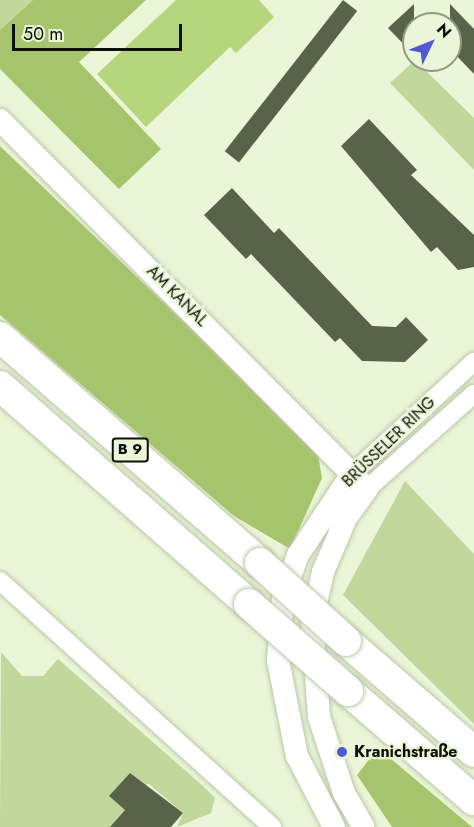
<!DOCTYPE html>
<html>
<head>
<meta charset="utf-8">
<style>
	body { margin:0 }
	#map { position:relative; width:474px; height:827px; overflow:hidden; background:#eaf6d7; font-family:Jost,sans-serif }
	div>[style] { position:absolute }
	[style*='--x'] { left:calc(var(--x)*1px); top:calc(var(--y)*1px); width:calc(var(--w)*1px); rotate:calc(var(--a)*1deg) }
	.green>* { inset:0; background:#c1d79c }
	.forest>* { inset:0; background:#a6c46c }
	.water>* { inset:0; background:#b6d67d }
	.building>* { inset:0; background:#596349; transform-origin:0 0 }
	.roads { filter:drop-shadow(0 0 2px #bbc7a9) drop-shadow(0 0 2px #bbc7a9) }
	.minor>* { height:18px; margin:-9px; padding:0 9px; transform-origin:9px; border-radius:9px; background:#fff }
	.tertiary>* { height:22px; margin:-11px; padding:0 11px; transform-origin:11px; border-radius:11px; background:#fff }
	.trunk>* { height:30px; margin:-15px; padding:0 15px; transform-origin:15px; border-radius:15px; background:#fff }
	.bridges { filter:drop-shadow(0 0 2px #bbc7a9) drop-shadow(0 0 2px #bbc7a9) }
	.trunk-bridge>* { height:30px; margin:-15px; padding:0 15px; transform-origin:15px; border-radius:15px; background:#fff }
	.dots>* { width:16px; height:16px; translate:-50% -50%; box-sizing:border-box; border:3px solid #eaf6d7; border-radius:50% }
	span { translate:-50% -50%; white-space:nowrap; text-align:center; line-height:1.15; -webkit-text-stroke:4.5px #eaf6d7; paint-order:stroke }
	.shield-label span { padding:2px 4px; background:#eaf6d7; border:2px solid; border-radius:4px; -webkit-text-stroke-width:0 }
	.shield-label { font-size:15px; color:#0c1006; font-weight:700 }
	.street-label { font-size:16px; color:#0c1006 }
	.poi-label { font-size:16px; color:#0c1006; font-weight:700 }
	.left { translate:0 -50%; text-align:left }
	.north { position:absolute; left:402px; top:12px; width:60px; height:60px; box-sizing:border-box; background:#eaf6d7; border:2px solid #919a83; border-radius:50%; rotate:47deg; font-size:16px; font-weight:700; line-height:24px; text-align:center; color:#0c1006 }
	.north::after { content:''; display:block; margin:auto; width:21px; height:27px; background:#5059cf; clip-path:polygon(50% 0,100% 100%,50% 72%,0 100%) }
	.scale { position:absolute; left:12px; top:24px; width:170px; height:27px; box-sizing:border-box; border:3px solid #0c1006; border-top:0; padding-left:8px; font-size:18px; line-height:21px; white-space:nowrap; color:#0c1006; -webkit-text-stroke:4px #eaf6d7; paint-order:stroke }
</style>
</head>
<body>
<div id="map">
	<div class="green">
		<i style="clip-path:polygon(0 0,33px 0,0 30px)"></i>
		<i style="clip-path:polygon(415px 60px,474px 118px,474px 170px,390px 83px)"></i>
		<i style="clip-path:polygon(405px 481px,474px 554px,474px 724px,343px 595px)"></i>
		<i style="clip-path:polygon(1px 652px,22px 676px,43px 676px,58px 659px,203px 786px,215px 798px,211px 813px,177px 827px,183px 813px,149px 784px,109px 796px,125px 810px,110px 827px,0 827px)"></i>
	</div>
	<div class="forest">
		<i style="clip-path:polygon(33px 0,146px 0,79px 62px,161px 149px,119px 189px,0 69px,0 30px)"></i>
		<i style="clip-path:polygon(0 146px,317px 449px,322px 478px,290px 549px,234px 516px,0 315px)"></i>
		<i style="clip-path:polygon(378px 748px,472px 827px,392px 827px,357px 775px)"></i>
	</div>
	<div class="water">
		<i style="clip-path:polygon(176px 0,259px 0,274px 17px,236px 53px,230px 47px,146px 127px,97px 74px)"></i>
	</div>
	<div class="building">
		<i style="left:343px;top:0;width:18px;height:192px;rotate:38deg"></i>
		<i style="clip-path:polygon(414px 4px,414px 55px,388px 28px)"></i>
		<i style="clip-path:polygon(450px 4px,474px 29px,474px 74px,450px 49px)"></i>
		<i style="clip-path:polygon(369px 119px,417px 170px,411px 175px,474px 235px,474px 267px,458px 270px,437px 247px,431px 252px,341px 146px)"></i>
		<i style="clip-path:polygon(232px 188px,274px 233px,279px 228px,372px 326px,396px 327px,406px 317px,428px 340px,405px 362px,362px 361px,340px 338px,335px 342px,251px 254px,246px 259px,204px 215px)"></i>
		<i style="clip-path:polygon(130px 773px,183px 813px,171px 827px,110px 827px,125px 810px,109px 796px)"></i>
	</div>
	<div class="roads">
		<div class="minor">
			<i style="--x:352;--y:474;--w:166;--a:-42.6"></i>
			<i style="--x:367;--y:489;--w:143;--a:-41.6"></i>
			<i style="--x:0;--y:581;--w:367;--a:42.1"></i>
		</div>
		<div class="tertiary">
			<i style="--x:0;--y:120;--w:520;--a:45.16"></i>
			<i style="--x:367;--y:489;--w:36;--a:126"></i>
			<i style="--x:346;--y:518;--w:59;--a:113.1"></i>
			<i style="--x:323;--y:572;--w:50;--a:102.7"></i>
			<i style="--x:312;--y:621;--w:96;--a:85.8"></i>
			<i style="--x:319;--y:717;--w:80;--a:71.8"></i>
			<i style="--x:344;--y:793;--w:39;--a:60"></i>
			<i style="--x:334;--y:827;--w:80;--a:-117.5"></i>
			<i style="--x:297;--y:756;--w:98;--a:-101.2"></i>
			<i style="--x:278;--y:660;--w:64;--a:-85.5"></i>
			<i style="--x:283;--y:596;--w:44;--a:-69.9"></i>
			<i style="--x:298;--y:555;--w:97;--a:-56.3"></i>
		</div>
		<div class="trunk">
			<i style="--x:0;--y:337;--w:344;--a:41"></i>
			<i style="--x:0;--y:386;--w:331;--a:41.2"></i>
			<i style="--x:346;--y:641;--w:169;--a:40.9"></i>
			<i style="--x:348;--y:691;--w:167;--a:40.9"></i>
		</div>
	</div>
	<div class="bridges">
		<div class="trunk-bridge">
			<i style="--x:260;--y:563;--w:116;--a:42.2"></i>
			<i style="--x:249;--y:604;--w:132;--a:41.3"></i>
		</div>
	</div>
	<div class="dots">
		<i style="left:342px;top:752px;background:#5059cf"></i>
	</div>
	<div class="shield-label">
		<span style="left:130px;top:450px">B 9</span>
	</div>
	<div class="street-label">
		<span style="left:177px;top:296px;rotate:45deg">AM KANAL</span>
		<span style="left:389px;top:442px;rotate:-44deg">BRÜSSELER RING</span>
	</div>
	<div class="poi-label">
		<span class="left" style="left:354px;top:752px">Kranichstraße</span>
	</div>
	<div class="north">N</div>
	<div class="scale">50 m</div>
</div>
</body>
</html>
